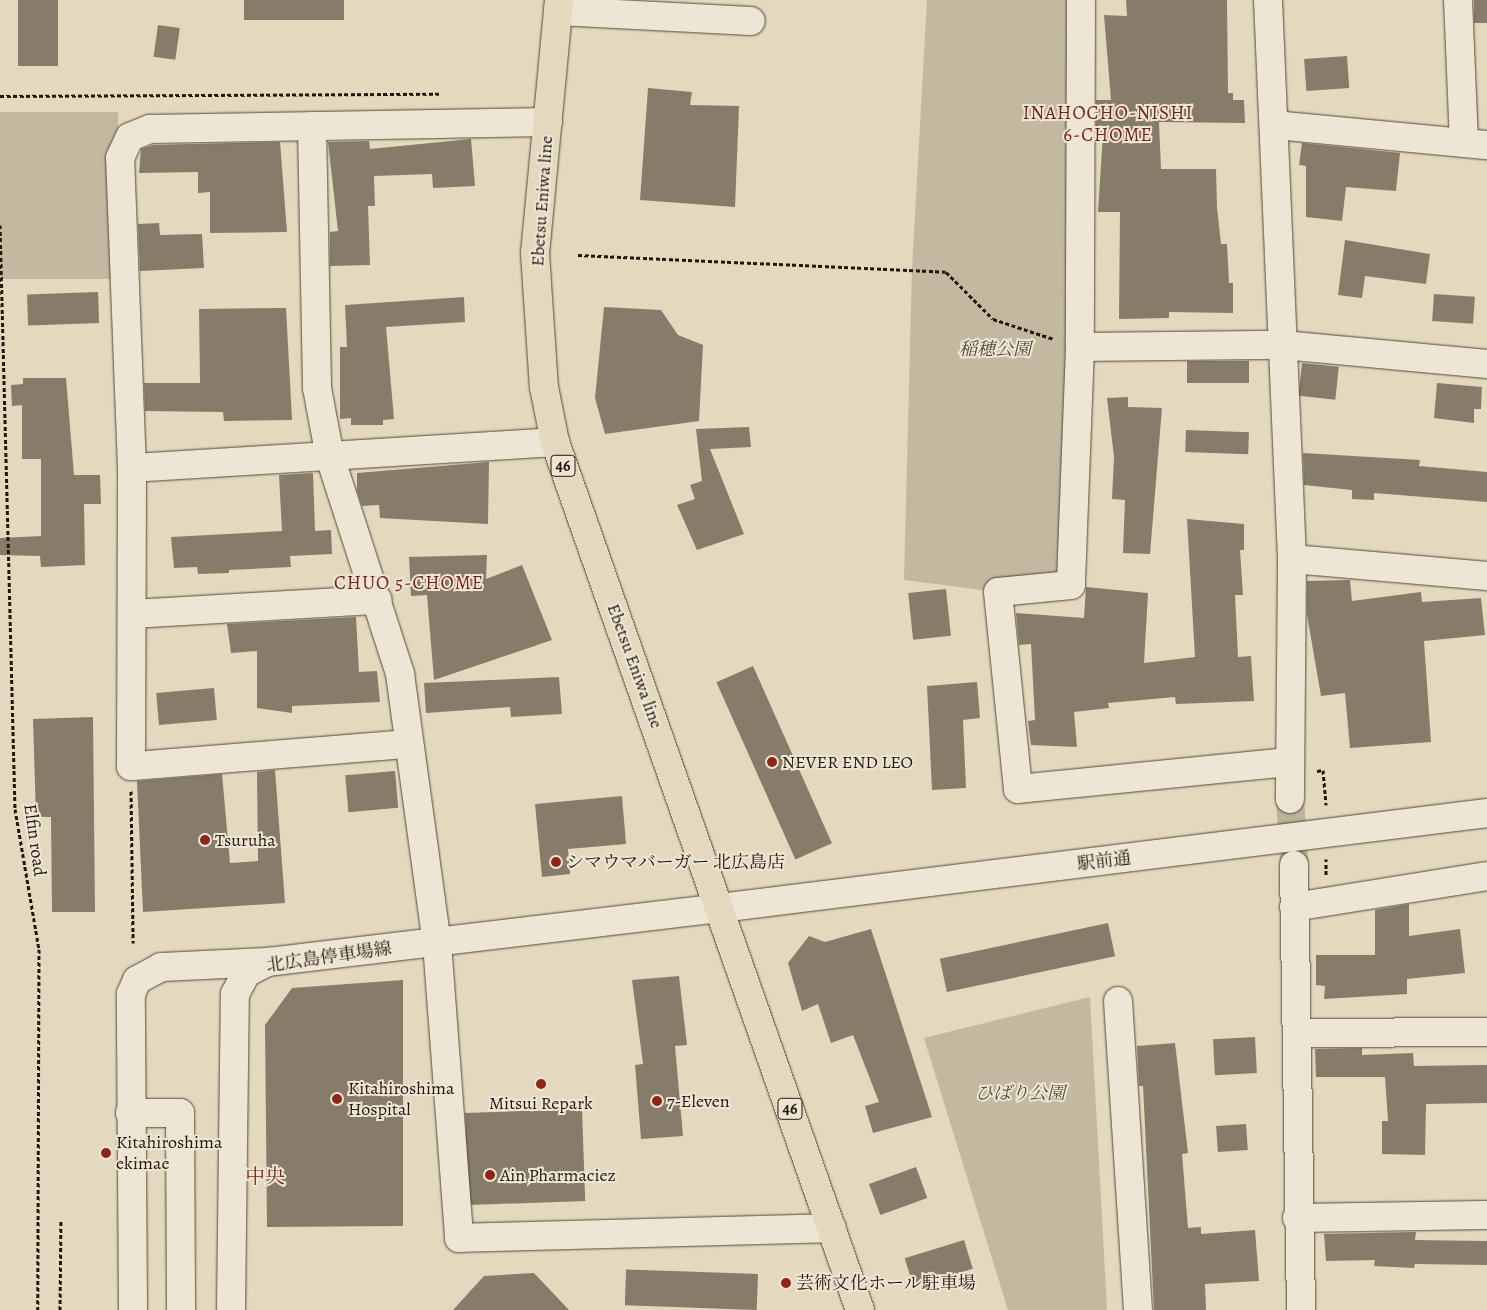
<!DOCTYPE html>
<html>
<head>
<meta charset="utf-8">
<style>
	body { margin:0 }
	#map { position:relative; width:1487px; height:1310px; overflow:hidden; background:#e4d9be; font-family:Alegreya,"Noto Serif JP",serif }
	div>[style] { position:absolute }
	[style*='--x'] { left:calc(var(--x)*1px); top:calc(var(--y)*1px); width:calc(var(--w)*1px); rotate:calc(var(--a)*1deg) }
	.green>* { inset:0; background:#c3b8a0; transform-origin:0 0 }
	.building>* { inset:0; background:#877c69; transform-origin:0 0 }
	.minor-tunnel>* { height:28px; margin-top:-14px; transform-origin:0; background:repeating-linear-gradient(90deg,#bdb29a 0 28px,transparent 0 42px) }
	.path>* { height:3px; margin-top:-1.5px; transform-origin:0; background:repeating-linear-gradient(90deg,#23170c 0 4px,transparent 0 6.5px) }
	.roads { filter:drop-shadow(0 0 1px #534838) drop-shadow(0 0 1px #534838) }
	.minor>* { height:28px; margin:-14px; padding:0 14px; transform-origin:14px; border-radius:14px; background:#ede6d5 }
	.tertiary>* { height:28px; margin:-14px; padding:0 14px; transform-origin:14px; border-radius:14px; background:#ede6d5 }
	.secondary>* { height:28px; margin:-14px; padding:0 14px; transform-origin:14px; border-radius:14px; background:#ede6d5 }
	.primary>* { height:28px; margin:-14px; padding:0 14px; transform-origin:14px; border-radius:14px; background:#e4d9be }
	.dots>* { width:14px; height:14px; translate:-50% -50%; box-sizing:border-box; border:2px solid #ede6d5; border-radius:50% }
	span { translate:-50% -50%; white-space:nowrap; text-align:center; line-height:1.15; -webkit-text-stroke:4px #ede6d5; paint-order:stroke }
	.shield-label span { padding:1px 4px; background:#ede6d5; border:1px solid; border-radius:4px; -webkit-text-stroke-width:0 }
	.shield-label { font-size:16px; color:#23170c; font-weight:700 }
	.street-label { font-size:18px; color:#23170c }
	.park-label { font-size:18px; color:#534738; font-style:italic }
	.poi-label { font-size:18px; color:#23170c }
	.left { translate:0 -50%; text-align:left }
	.neighbourhood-label { font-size:19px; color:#7a1f14; letter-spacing:1px }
	.quarter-label { font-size:20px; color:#7a1f14 }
</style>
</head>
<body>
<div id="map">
	<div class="green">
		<i style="clip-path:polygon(927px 0,1081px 0,1071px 585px,998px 592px,904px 580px,912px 270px)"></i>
		<i style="left:0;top:112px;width:118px;height:167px"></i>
		<i style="clip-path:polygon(1090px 997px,1107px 1310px,1008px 1310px,924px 1038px)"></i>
	</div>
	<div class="building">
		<i style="left:18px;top:0;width:40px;height:66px"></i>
		<i style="left:244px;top:0;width:100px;height:20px"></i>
		<i style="clip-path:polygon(1126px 0,1227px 0,1228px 93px,1233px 93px,1233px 100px,1244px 100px,1245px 123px,1159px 122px,1161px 169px,1216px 169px,1217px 207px,1221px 244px,1227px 244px,1229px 283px,1233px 283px,1233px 313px,1169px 312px,1169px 318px,1119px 319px,1120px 212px,1098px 212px,1103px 133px,1096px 133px,1096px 100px,1111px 100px,1104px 15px,1127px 16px)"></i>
		<i style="left:1474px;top:0;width:13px;height:23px"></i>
		<i style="left:158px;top:25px;width:22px;height:32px;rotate:8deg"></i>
		<i style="left:1347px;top:56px;width:32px;height:43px;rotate:86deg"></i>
		<i style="clip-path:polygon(648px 88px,692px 92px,690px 105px,739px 106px,735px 207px,640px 200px)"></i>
		<i style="clip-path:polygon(471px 139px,475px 186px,433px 188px,432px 174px,374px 176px,375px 206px,368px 206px,370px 265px,330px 266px,330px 232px,338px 231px,328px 142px,369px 141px,370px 149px)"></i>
		<i style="clip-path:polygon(280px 142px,287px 232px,210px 233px,210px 192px,198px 193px,198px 172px,139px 173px,141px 149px,153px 145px)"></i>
		<i style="clip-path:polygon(1302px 143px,1400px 153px,1396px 191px,1346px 187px,1342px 221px,1306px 217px,1306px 166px,1299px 165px)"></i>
		<i style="clip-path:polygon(159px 223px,160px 235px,202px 234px,204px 268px,140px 271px,138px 224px)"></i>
		<i style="clip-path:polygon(1345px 240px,1430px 254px,1426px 284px,1365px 276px,1362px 298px,1338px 295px)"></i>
		<i style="left:98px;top:292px;width:31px;height:71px;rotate:88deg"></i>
		<i style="left:1434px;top:294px;width:41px;height:27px;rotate:4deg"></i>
		<i style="clip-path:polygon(464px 297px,465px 322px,386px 327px,394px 419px,383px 420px,383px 425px,351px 425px,351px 418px,340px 419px,340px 347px,347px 347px,345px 305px)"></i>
		<i style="clip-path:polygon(604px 307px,661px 310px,678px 335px,703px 345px,699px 421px,605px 434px,595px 398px)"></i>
		<i style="clip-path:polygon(286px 308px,292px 420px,224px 421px,223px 412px,145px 411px,144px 383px,200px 383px,199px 309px)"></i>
		<i style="left:1249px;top:361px;width:22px;height:62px;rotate:90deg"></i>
		<i style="left:1302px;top:363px;width:37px;height:33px;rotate:6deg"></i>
		<i style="clip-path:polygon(23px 378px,66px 378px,74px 475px,100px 475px,101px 504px,84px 504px,85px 565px,41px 567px,40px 556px,0 555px,0 538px,41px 536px,41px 459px,22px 459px,22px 405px,12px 406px,11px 385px,23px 384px)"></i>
		<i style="clip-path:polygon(1437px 383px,1482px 387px,1481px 409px,1474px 409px,1474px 423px,1434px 418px)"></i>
		<i style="clip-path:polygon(1128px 397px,1128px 407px,1162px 408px,1150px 554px,1123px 553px,1125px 500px,1112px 499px,1114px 457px,1107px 398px)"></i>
		<i style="clip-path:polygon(749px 427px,751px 447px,710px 449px,744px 534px,697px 550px,677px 505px,695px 499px,690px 485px,702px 481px,696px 429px)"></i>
		<i style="left:1186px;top:430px;width:63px;height:22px;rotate:2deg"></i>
		<i style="clip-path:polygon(1303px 453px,1420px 460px,1419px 466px,1487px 472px,1487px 502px,1374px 493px,1374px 500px,1352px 499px,1352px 490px,1304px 485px)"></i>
		<i style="clip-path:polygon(489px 462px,488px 524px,380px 518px,379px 505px,362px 506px,357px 491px,357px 473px)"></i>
		<i style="clip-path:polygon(313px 473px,315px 531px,331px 530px,332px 554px,290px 556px,291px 567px,229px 570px,229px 573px,198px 574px,197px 567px,174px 568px,171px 537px,282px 531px,279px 475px)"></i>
		<i style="clip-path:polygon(1187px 519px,1244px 524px,1244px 550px,1240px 550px,1243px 595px,1235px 595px,1238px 657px,1251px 656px,1254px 701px,1176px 704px,1175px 697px,1108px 703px,1109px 708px,1074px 712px,1077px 747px,1031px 745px,1028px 721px,1035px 720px,1031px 644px,1019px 645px,1016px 613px,1084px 618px,1086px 587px,1148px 593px,1144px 663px,1195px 657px)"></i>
		<i style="clip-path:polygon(487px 555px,486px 579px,522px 565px,552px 640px,434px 680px,427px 595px,411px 596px,409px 557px)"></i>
		<i style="clip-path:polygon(1350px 580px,1352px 601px,1421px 592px,1422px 602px,1481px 598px,1485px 635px,1424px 641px,1431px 742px,1350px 748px,1345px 693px,1321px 696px,1307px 615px,1307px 581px)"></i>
		<i style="left:946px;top:589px;width:47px;height:38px;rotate:84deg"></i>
		<i style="clip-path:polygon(356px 617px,359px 672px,377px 671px,380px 702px,292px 706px,292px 713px,257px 708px,257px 651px,231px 653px,227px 624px)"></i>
		<i style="left:753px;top:666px;width:194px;height:40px;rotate:66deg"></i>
		<i style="clip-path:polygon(559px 677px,562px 714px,511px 717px,510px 707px,426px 713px,424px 683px)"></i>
		<i style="clip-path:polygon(977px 682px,980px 718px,963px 720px,966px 788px,932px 790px,927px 686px)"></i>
		<i style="left:214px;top:688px;width:32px;height:58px;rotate:85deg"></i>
		<i style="clip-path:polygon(93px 717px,95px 912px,52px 912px,51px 817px,36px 817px,33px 719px)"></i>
		<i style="clip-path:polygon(275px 770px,285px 903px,143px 912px,137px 781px,222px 774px,230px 863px,258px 861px,257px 772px)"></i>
		<i style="left:395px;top:771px;width:37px;height:50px;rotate:85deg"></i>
		<i style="clip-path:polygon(622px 796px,626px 844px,568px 849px,570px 874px,542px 877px,535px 804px)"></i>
		<i style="clip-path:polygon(1409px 904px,1409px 936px,1460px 929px,1465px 973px,1407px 979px,1407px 994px,1324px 999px,1325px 986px,1316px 985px,1316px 955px,1375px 955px,1375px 910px)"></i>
		<i style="left:1108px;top:923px;width:34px;height:172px;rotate:78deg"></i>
		<i style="clip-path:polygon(871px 929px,932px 1117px,873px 1133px,865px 1106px,879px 1102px,853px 1035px,831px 1043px,818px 1004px,802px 1011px,788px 963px,809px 936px,825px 942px)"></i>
		<i style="clip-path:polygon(679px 976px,687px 1045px,675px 1046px,683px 1136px,641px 1139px,635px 1065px,643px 1064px,632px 980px)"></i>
		<i style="clip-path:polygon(403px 980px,403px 1226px,267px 1227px,265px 1025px,292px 988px)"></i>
		<i style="left:1255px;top:1037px;width:36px;height:42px;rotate:87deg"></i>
		<i style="clip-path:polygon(1175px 1043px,1188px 1153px,1182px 1154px,1188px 1228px,1201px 1227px,1201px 1234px,1255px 1230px,1259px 1281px,1205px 1284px,1206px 1310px,1154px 1310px,1143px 1086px,1139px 1086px,1137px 1046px)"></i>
		<i style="clip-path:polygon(1362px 1048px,1362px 1055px,1413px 1053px,1414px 1066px,1487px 1065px,1487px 1103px,1426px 1104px,1425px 1155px,1382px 1154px,1382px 1121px,1388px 1121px,1385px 1077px,1316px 1077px,1315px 1049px)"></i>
		<i style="left:582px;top:1109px;width:92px;height:117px;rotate:88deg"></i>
		<i style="left:1246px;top:1124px;width:26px;height:30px;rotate:86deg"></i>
		<i style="left:916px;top:1167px;width:33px;height:50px;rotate:70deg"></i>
		<i style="clip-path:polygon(1416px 1232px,1415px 1240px,1487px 1241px,1487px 1265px,1415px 1264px,1414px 1268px,1374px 1266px,1375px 1260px,1326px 1261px,1324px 1234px)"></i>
		<i style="left:964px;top:1240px;width:30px;height:62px;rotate:73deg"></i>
		<i style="clip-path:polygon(534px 1273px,569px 1310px,453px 1310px,484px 1276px)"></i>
		<i style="left:758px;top:1274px;width:36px;height:132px;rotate:92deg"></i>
	</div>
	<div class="minor-tunnel">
		<i style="--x:1290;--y:799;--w:62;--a:86.3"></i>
	</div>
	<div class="path">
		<i style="--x:0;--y:96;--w:439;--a:-0.3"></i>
		<i style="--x:0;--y:225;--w:584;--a:88.53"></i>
		<i style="--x:15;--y:809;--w:142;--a:80.3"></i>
		<i style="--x:39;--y:949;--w:361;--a:90.2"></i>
		<i style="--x:578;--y:255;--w:368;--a:2.6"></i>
		<i style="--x:946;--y:272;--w:66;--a:45"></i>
		<i style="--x:993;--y:319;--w:64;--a:18.2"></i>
		<i style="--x:1317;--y:771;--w:6;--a:-9"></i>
		<i style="--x:1323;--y:770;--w:35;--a:85"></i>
		<i style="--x:131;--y:791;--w:152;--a:89.2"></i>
		<i style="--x:1326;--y:875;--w:16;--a:-90"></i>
		<i style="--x:60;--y:1310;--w:89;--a:-89.4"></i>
	</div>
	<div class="roads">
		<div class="minor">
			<i style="--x:1081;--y:0;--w:347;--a:90.2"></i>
			<i style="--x:1080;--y:347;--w:238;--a:92.2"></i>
			<i style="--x:1071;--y:585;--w:73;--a:174.5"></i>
			<i style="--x:998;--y:592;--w:198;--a:84.2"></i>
			<i style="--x:1018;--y:789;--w:273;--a:-5.7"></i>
			<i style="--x:1268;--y:0;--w:560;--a:87.54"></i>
			<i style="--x:1292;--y:559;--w:240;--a:90.5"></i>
			<i style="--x:1458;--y:0;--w:143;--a:87.6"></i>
			<i style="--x:558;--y:11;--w:193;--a:3"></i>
			<i style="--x:1274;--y:125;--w:214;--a:5.4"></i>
			<i style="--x:312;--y:126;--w:262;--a:88.9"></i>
			<i style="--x:317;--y:388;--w:70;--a:79.3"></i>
			<i style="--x:330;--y:457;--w:228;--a:72.1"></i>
			<i style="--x:400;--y:674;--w:272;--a:82.2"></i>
			<i style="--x:437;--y:943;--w:296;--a:85.7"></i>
			<i style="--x:459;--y:1238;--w:373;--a:-1.5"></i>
			<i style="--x:1080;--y:347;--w:203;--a:-0.6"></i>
			<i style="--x:1283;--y:345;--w:205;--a:5.3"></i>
			<i style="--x:132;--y:468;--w:424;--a:-3.5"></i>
			<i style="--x:1292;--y:559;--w:196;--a:5"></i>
			<i style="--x:133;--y:614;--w:245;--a:-3.3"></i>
			<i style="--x:407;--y:744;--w:277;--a:175.4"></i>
			<i style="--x:131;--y:766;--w:298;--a:-89.8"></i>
			<i style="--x:132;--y:468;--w:310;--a:-92.2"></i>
			<i style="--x:120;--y:158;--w:23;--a:-65"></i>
			<i style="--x:130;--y:137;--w:22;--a:-22"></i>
			<i style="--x:150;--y:129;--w:398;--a:-1"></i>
			<i style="--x:1294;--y:865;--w:445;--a:89.1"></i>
			<i style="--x:1294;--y:907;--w:195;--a:-9.1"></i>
			<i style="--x:1118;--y:1001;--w:310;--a:86.3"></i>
			<i style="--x:1300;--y:1033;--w:187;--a:-0.3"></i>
			<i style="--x:130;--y:1113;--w:50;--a:0"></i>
			<i style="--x:180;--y:1113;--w:197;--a:89.7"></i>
			<i style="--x:1297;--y:1218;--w:190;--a:-0.9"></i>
			<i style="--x:133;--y:1310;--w:316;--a:-90.4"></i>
			<i style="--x:131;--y:994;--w:15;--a:-67"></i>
			<i style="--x:137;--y:980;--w:27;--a:-28"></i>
			<i style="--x:161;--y:967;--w:107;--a:-2.7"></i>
		</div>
		<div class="tertiary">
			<i style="--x:720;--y:908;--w:773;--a:-7.06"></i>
		</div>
		<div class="secondary">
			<i style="--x:231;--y:1310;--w:316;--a:-89.3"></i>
			<i style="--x:235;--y:994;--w:24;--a:-62"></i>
			<i style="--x:246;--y:973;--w:25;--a:-27"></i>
			<i style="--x:268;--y:962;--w:455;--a:-6.8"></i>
		</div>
		<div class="primary">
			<i style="--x:559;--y:0;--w:254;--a:95.4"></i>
			<i style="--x:535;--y:253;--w:134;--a:86.2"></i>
			<i style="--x:544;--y:387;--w:56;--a:78.7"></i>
			<i style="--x:555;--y:442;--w:920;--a:70.64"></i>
		</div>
	</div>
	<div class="dots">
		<i style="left:772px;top:762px;background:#8f2418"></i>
		<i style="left:205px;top:840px;background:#8f2418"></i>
		<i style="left:556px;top:862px;background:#8f2418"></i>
		<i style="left:541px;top:1084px;background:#8f2418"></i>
		<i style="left:337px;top:1099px;background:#8f2418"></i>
		<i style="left:657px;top:1101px;background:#8f2418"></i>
		<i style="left:106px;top:1153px;background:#8f2418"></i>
		<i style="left:490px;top:1175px;background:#8f2418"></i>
		<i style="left:786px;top:1283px;background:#8f2418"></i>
	</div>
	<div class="shield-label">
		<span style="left:563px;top:466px">46</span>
		<span style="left:790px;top:1109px">46</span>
	</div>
	<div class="street-label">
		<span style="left:542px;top:201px;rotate:-86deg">Ebetsu Eniwa line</span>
		<span style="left:635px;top:666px;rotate:70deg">Ebetsu Eniwa line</span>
		<span style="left:35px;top:840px;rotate:82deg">Elfin road</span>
		<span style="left:1104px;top:861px;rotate:-7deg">駅前通</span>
		<span style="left:329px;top:957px;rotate:-8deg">北広島停車場線</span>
	</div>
	<div class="park-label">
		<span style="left:995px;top:349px">稲穂公園</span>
		<span style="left:1020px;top:1093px">ひばり公園</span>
	</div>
	<div class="poi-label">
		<span class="left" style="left:782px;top:762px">NEVER END LEO</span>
		<span class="left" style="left:215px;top:840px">Tsuruha</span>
		<span class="left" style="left:566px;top:862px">シマウマバーガー 北広島店</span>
		<span class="left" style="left:348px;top:1099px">Kitahiroshima<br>Hospital</span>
		<span class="left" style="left:667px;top:1101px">7-Eleven</span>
		<span style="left:541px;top:1103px">Mitsui Repark</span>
		<span class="left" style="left:116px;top:1153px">Kitahiroshima<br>ekimae</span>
		<span class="left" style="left:500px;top:1175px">Ain Pharmaciez</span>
		<span class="left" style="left:796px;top:1283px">芸術文化ホール駐車場</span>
	</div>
	<div class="neighbourhood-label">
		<span style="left:1108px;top:125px">INAHOCHO-NISHI<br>6-CHOME</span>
		<span style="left:409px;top:584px">CHUO 5-CHOME</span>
	</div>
	<div class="quarter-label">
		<span style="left:265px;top:1176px">中央</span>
	</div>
</div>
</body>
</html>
